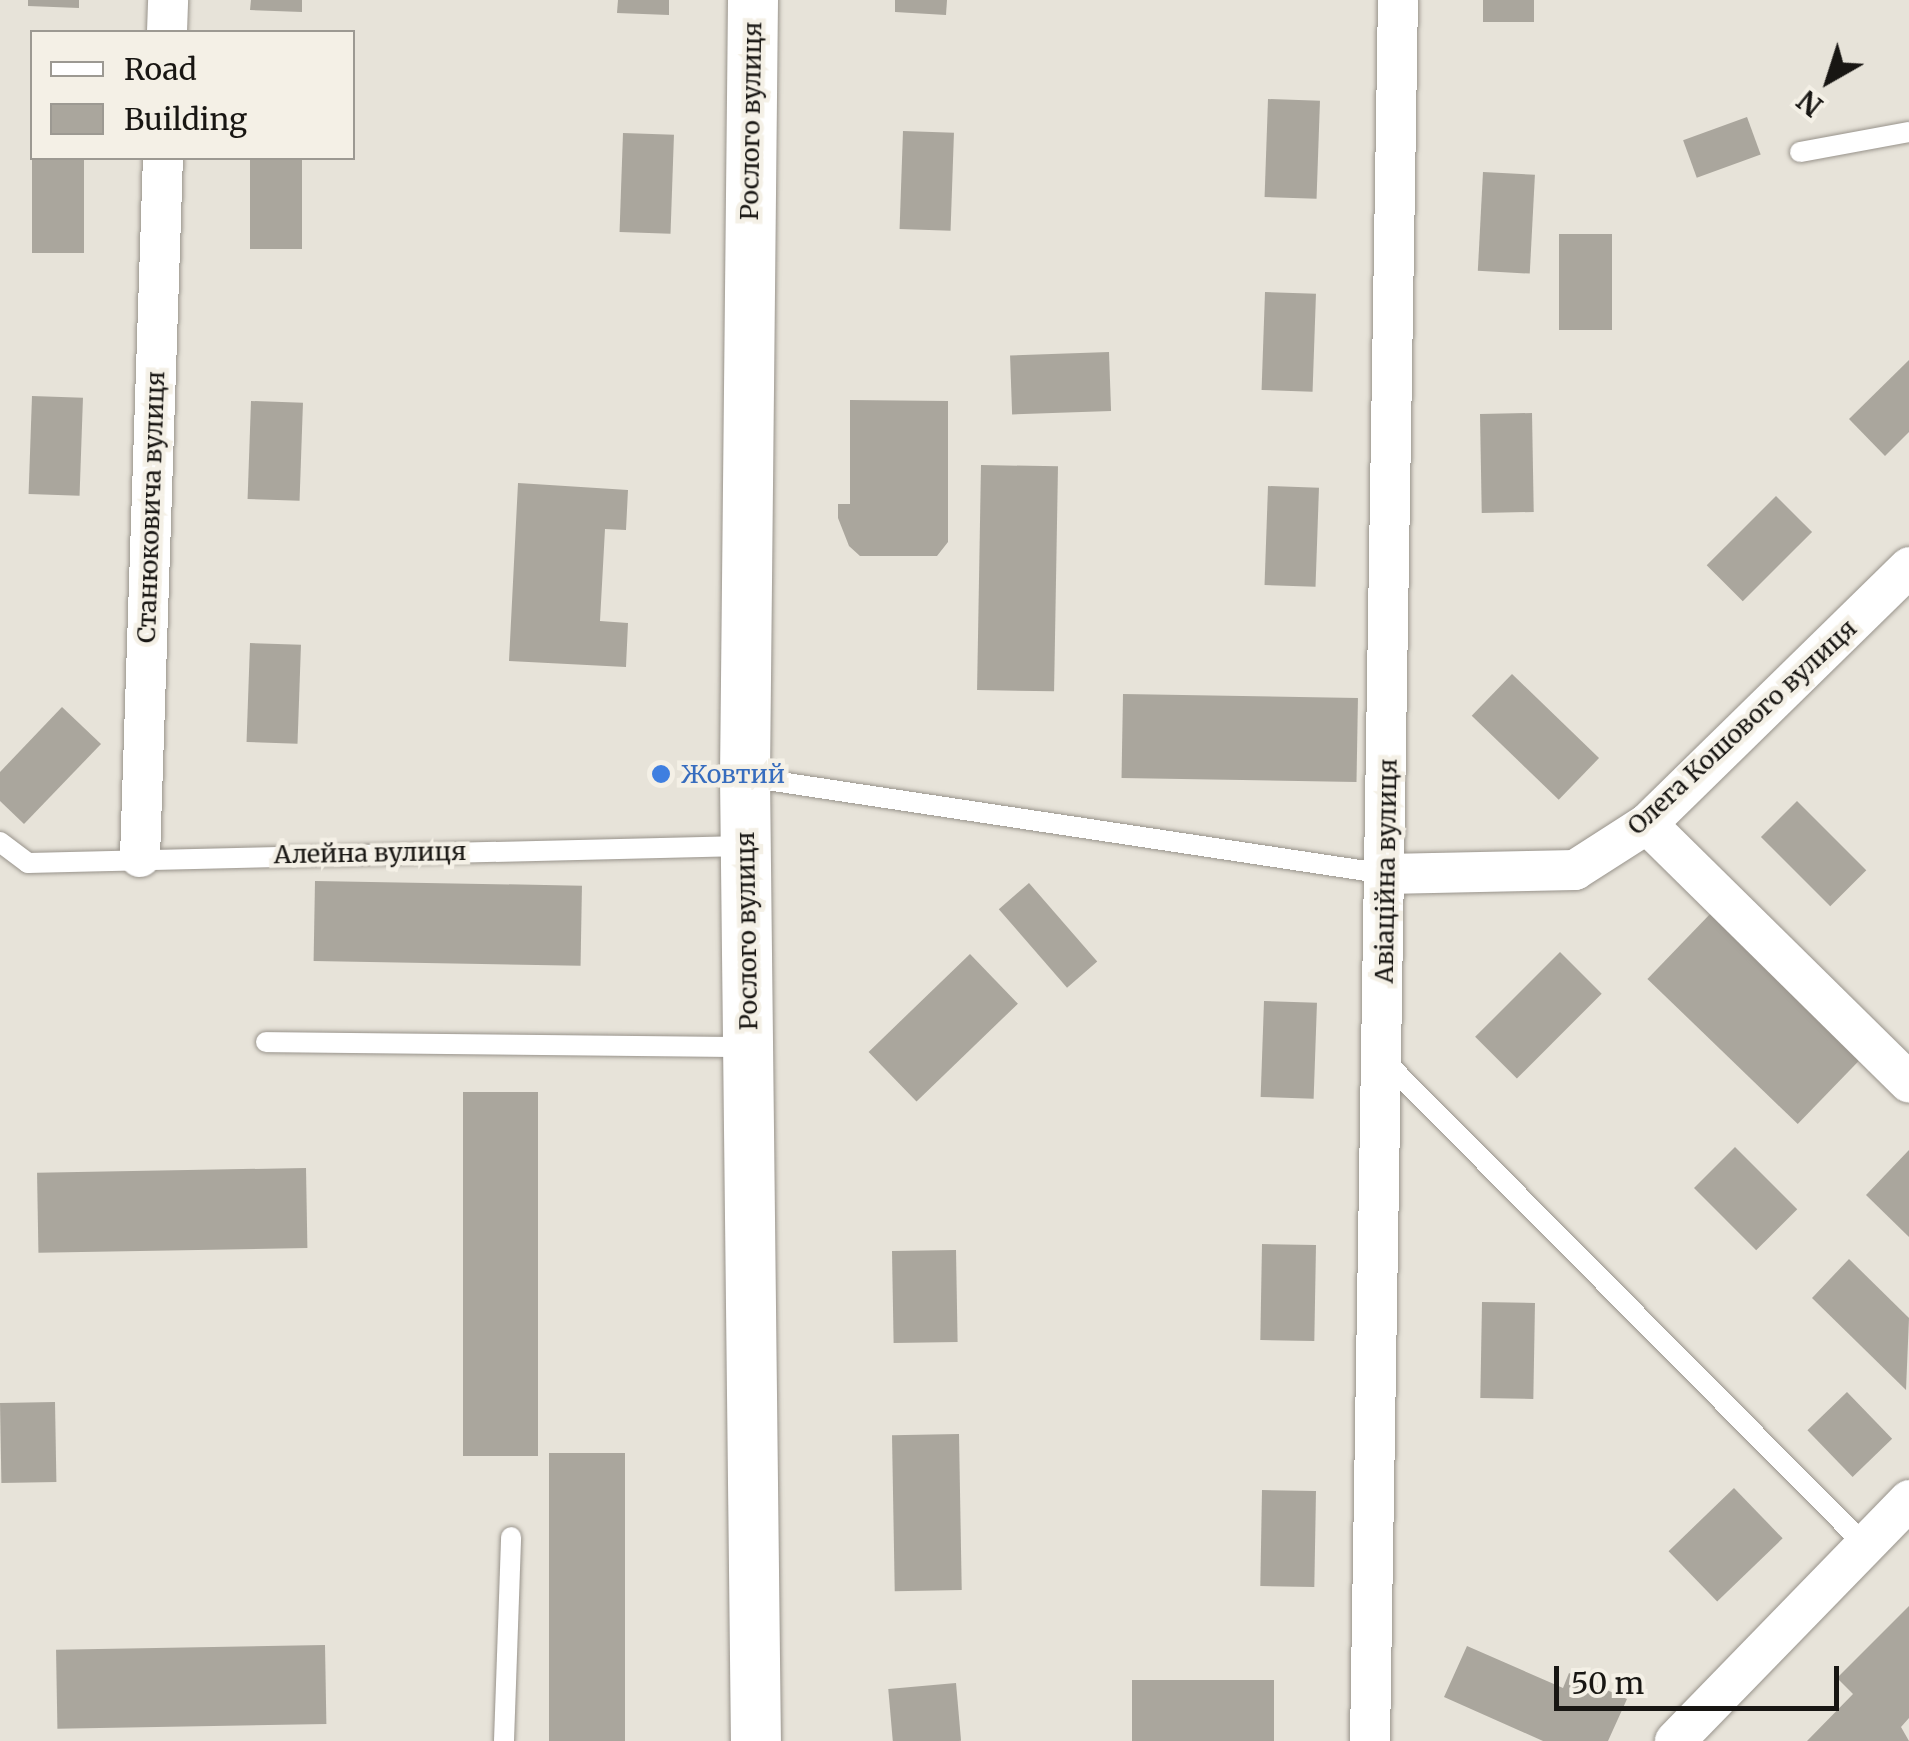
<!DOCTYPE html>
<html>
<head>
<meta charset="utf-8">
<style>
	body { margin:0 }
	#map { position:relative; width:1909px; height:1741px; overflow:hidden; background:#e7e3d9; font-family:Merriweather,serif }
	div>[style] { position:absolute }
	[style*='--x'] { left:calc(var(--x)*1px); top:calc(var(--y)*1px); width:calc(var(--w)*1px); rotate:calc(var(--a)*1deg) }
	.building>* { inset:0; background:#aaa69d; transform-origin:0 0 }
	.roads { filter:drop-shadow(0 0 2px #98938b) drop-shadow(0 0 2px #98938b) }
	.service>* { height:20px; margin:-10px; padding:0 10px; transform-origin:10px; border-radius:10px; background:#fff }
	.minor>* { height:40px; margin:-20px; padding:0 20px; transform-origin:20px; border-radius:20px; background:#fff }
	.tertiary>* { height:50px; margin:-25px; padding:0 25px; transform-origin:25px; border-radius:25px; background:#fff }
	.dots>* { width:28px; height:28px; translate:-50% -50%; box-sizing:border-box; border:5px solid #f4f0e6; border-radius:50% }
	span { translate:-50% -50%; white-space:nowrap; text-align:center; line-height:1.15; -webkit-text-stroke:9px #f4f0e6; paint-order:stroke }
	.street-label { font-size:25px; color:#181613 }
	.shop-label { font-size:25px; color:#366cbe }
	.left { translate:0 -50%; text-align:left }
	.legend { position:absolute; left:30px; top:30px; width:325px; height:130px; box-sizing:border-box; background:#f4f0e6; border:2px solid #9c9992; margin:0; padding:12px 18px; list-style:none; font-size:30px; color:#181613 }
	.legend li { display:flex; align-items:center; gap:20px; height:50px }
	.legend b { width:50px; border:2px solid #9c9992 }
	.north { position:absolute; left:1779px; top:30px; width:100px; height:100px; -webkit-text-stroke:8px #f4f0e6; paint-order:stroke; rotate:219deg; font-size:28px; font-weight:700; line-height:40px; text-align:center; color:#181613 }
	.north::after { content:''; display:block; margin:auto; width:35px; height:45px; background:#181613; clip-path:polygon(50% 0,100% 100%,50% 72%,0 100%) }
	.scale { position:absolute; left:1554px; top:1666px; width:285px; height:45px; box-sizing:border-box; border:5px solid #181613; border-top:0; padding-left:12px; font-size:30px; line-height:35px; white-space:nowrap; color:#181613; -webkit-text-stroke:8px #f4f0e6; paint-order:stroke }
</style>
</head>
<body>
<div id="map">
	<div class="building">
		<i style="clip-path:polygon(28px 0,79px 0,79px 8px,28px 6px)"></i>
		<i style="clip-path:polygon(251px 0,302px 0,302px 12px,250px 10px)"></i>
		<i style="clip-path:polygon(618px 0,669px 0,669px 15px,617px 13px)"></i>
		<i style="clip-path:polygon(895px 0,947px 0,946px 15px,895px 12px)"></i>
		<i style="left:1483px;top:0;width:51px;height:22px"></i>
		<i style="left:1268px;top:99px;width:52px;height:98px;rotate:2deg"></i>
		<i style="left:1747px;top:117px;width:40px;height:68px;rotate:70deg"></i>
		<i style="left:903px;top:131px;width:51px;height:98px;rotate:2deg"></i>
		<i style="left:623px;top:133px;width:51px;height:99px;rotate:2deg"></i>
		<i style="left:32px;top:158px;width:52px;height:95px"></i>
		<i style="left:250px;top:158px;width:52px;height:91px"></i>
		<i style="left:1483px;top:172px;width:52px;height:99px;rotate:3deg"></i>
		<i style="left:1559px;top:234px;width:53px;height:96px"></i>
		<i style="left:1265px;top:292px;width:51px;height:98px;rotate:2deg"></i>
		<i style="left:1109px;top:352px;width:59px;height:99px;rotate:88deg"></i>
		<i style="clip-path:polygon(1909px 360px,1909px 432px,1885px 456px,1849px 419px)"></i>
		<i style="left:32px;top:396px;width:51px;height:98px;rotate:2deg"></i>
		<i style="clip-path:polygon(850px 400px,948px 401px,948px 542px,937px 556px,860px 556px,849px 546px,838px 518px,838px 504px,850px 504px)"></i>
		<i style="left:251px;top:401px;width:52px;height:98px;rotate:2deg"></i>
		<i style="left:1532px;top:413px;width:99px;height:52px;rotate:89deg"></i>
		<i style="left:981px;top:465px;width:77px;height:225px;rotate:1deg"></i>
		<i style="clip-path:polygon(518px 483px,628px 490px,626px 530px,605px 529px,600px 621px,628px 623px,626px 667px,509px 661px)"></i>
		<i style="left:1268px;top:486px;width:51px;height:99px;rotate:2deg"></i>
		<i style="left:1776px;top:496px;width:51px;height:98px;rotate:45deg"></i>
		<i style="left:250px;top:643px;width:51px;height:99px;rotate:2deg"></i>
		<i style="left:1512px;top:674px;width:121px;height:58px;rotate:44deg"></i>
		<i style="left:1123px;top:694px;width:235px;height:84px;rotate:1deg"></i>
		<i style="clip-path:polygon(62px 707px,101px 744px,24px 824px,0 801px,0 772px)"></i>
		<i style="left:1797px;top:801px;width:98px;height:51px;rotate:45deg"></i>
		<i style="left:315px;top:881px;width:267px;height:80px;rotate:1deg"></i>
		<i style="left:1029px;top:883px;width:104px;height:40px;rotate:49deg"></i>
		<i style="left:1712px;top:912px;width:209px;height:93px;rotate:44deg"></i>
		<i style="left:1560px;top:952px;width:59px;height:120px;rotate:45deg"></i>
		<i style="left:970px;top:954px;width:69px;height:141px;rotate:46deg"></i>
		<i style="left:1264px;top:1001px;width:53px;height:96px;rotate:2deg"></i>
		<i style="left:463px;top:1092px;width:75px;height:364px"></i>
		<i style="left:1735px;top:1147px;width:88px;height:58px;rotate:45deg"></i>
		<i style="clip-path:polygon(1909px 1150px,1909px 1237px,1866px 1195px)"></i>
		<i style="left:306px;top:1168px;width:80px;height:269px;rotate:89deg"></i>
		<i style="left:1262px;top:1244px;width:54px;height:96px;rotate:1deg"></i>
		<i style="left:956px;top:1250px;width:92px;height:64px;rotate:89deg"></i>
		<i style="clip-path:polygon(1849px 1259px,1909px 1318px,1906px 1390px,1812px 1298px)"></i>
		<i style="left:1482px;top:1302px;width:53px;height:96px;rotate:1deg"></i>
		<i style="left:1847px;top:1392px;width:65px;height:55px;rotate:46deg"></i>
		<i style="left:55px;top:1402px;width:80px;height:55px;rotate:89deg"></i>
		<i style="left:959px;top:1434px;width:156px;height:67px;rotate:89deg"></i>
		<i style="left:549px;top:1453px;width:76px;height:288px"></i>
		<i style="left:1734px;top:1488px;width:70px;height:91px;rotate:46deg"></i>
		<i style="left:1262px;top:1490px;width:54px;height:96px;rotate:1deg"></i>
		<i style="clip-path:polygon(1909px 1606px,1909px 1718px,1901px 1727px,1909px 1741px,1807px 1741px,1853px 1694px,1837px 1678px)"></i>
		<i style="left:325px;top:1645px;width:79px;height:269px;rotate:89deg"></i>
		<i style="clip-path:polygon(1467px 1646px,1563px 1688px,1569px 1673px,1627px 1699px,1608px 1741px,1543px 1741px,1444px 1697px)"></i>
		<i style="left:1132px;top:1680px;width:142px;height:61px"></i>
		<i style="left:956px;top:1683px;width:58px;height:68px;rotate:85deg"></i>
	</div>
	<div class="roads">
		<div class="service">
			<i style="--x:1800;--y:152;--w:111;--a:-10.4"></i>
			<i style="--x:747;--y:777;--w:646;--a:8.63"></i>
			<i style="--x:0;--y:842;--w:35;--a:37"></i>
			<i style="--x:28;--y:863;--w:716;--a:-1.36"></i>
			<i style="--x:266;--y:1042;--w:480;--a:0.6"></i>
			<i style="--x:1384;--y:1060;--w:683;--a:45.24"></i>
			<i style="--x:504;--y:1741;--w:204;--a:-88"></i>
		</div>
		<div class="minor">
			<i style="--x:167;--y:32;--w:32;--a:-88"></i>
			<i style="--x:1647;--y:824;--w:368;--a:44.6"></i>
			<i style="--x:140;--y:857;--w:699;--a:-88.12"></i>
			<i style="--x:1386;--y:874;--w:189;--a:-1.2"></i>
			<i style="--x:1575;--y:870;--w:85;--a:-32.6"></i>
			<i style="--x:1647;--y:824;--w:367;--a:-44.4"></i>
			<i style="--x:1370;--y:1741;--w:1741;--a:-89.08"></i>
			<i style="--x:1675;--y:1741;--w:336;--a:-45.8"></i>
		</div>
		<div class="tertiary">
			<i style="--x:753;--y:0;--w:777;--a:90.59"></i>
			<i style="--x:745;--y:777;--w:964;--a:89.35"></i>
		</div>
	</div>
	<div class="dots">
		<i style="left:661px;top:774px;background:#3f7fe0"></i>
	</div>
	<div class="street-label">
		<span style="left:751px;top:121px;rotate:-89deg">Рослого вулиця</span>
		<span style="left:151px;top:507px;rotate:-88deg">Станюковича вулиця</span>
		<span style="left:1742px;top:727px;rotate:-43deg">Олега Кошового вулиця</span>
		<span style="left:370px;top:853px;rotate:-1deg">Алейна вулиця</span>
		<span style="left:1386px;top:871px;rotate:-89deg">Авіаційна вулиця</span>
		<span style="left:747px;top:931px;rotate:-91deg">Рослого вулиця</span>
	</div>
	<div class="shop-label">
		<span class="left" style="left:681px;top:774px">Жовтий</span>
	</div>
	<ul class="legend">
	<li><b style="height:12px;background:#fff"></b>Road</li>
	<li><b style="height:28px;background:#aaa69d"></b>Building</li>
	</ul>
	<div class="north">N</div>
	<div class="scale">50 m</div>
</div>
</body>
</html>
